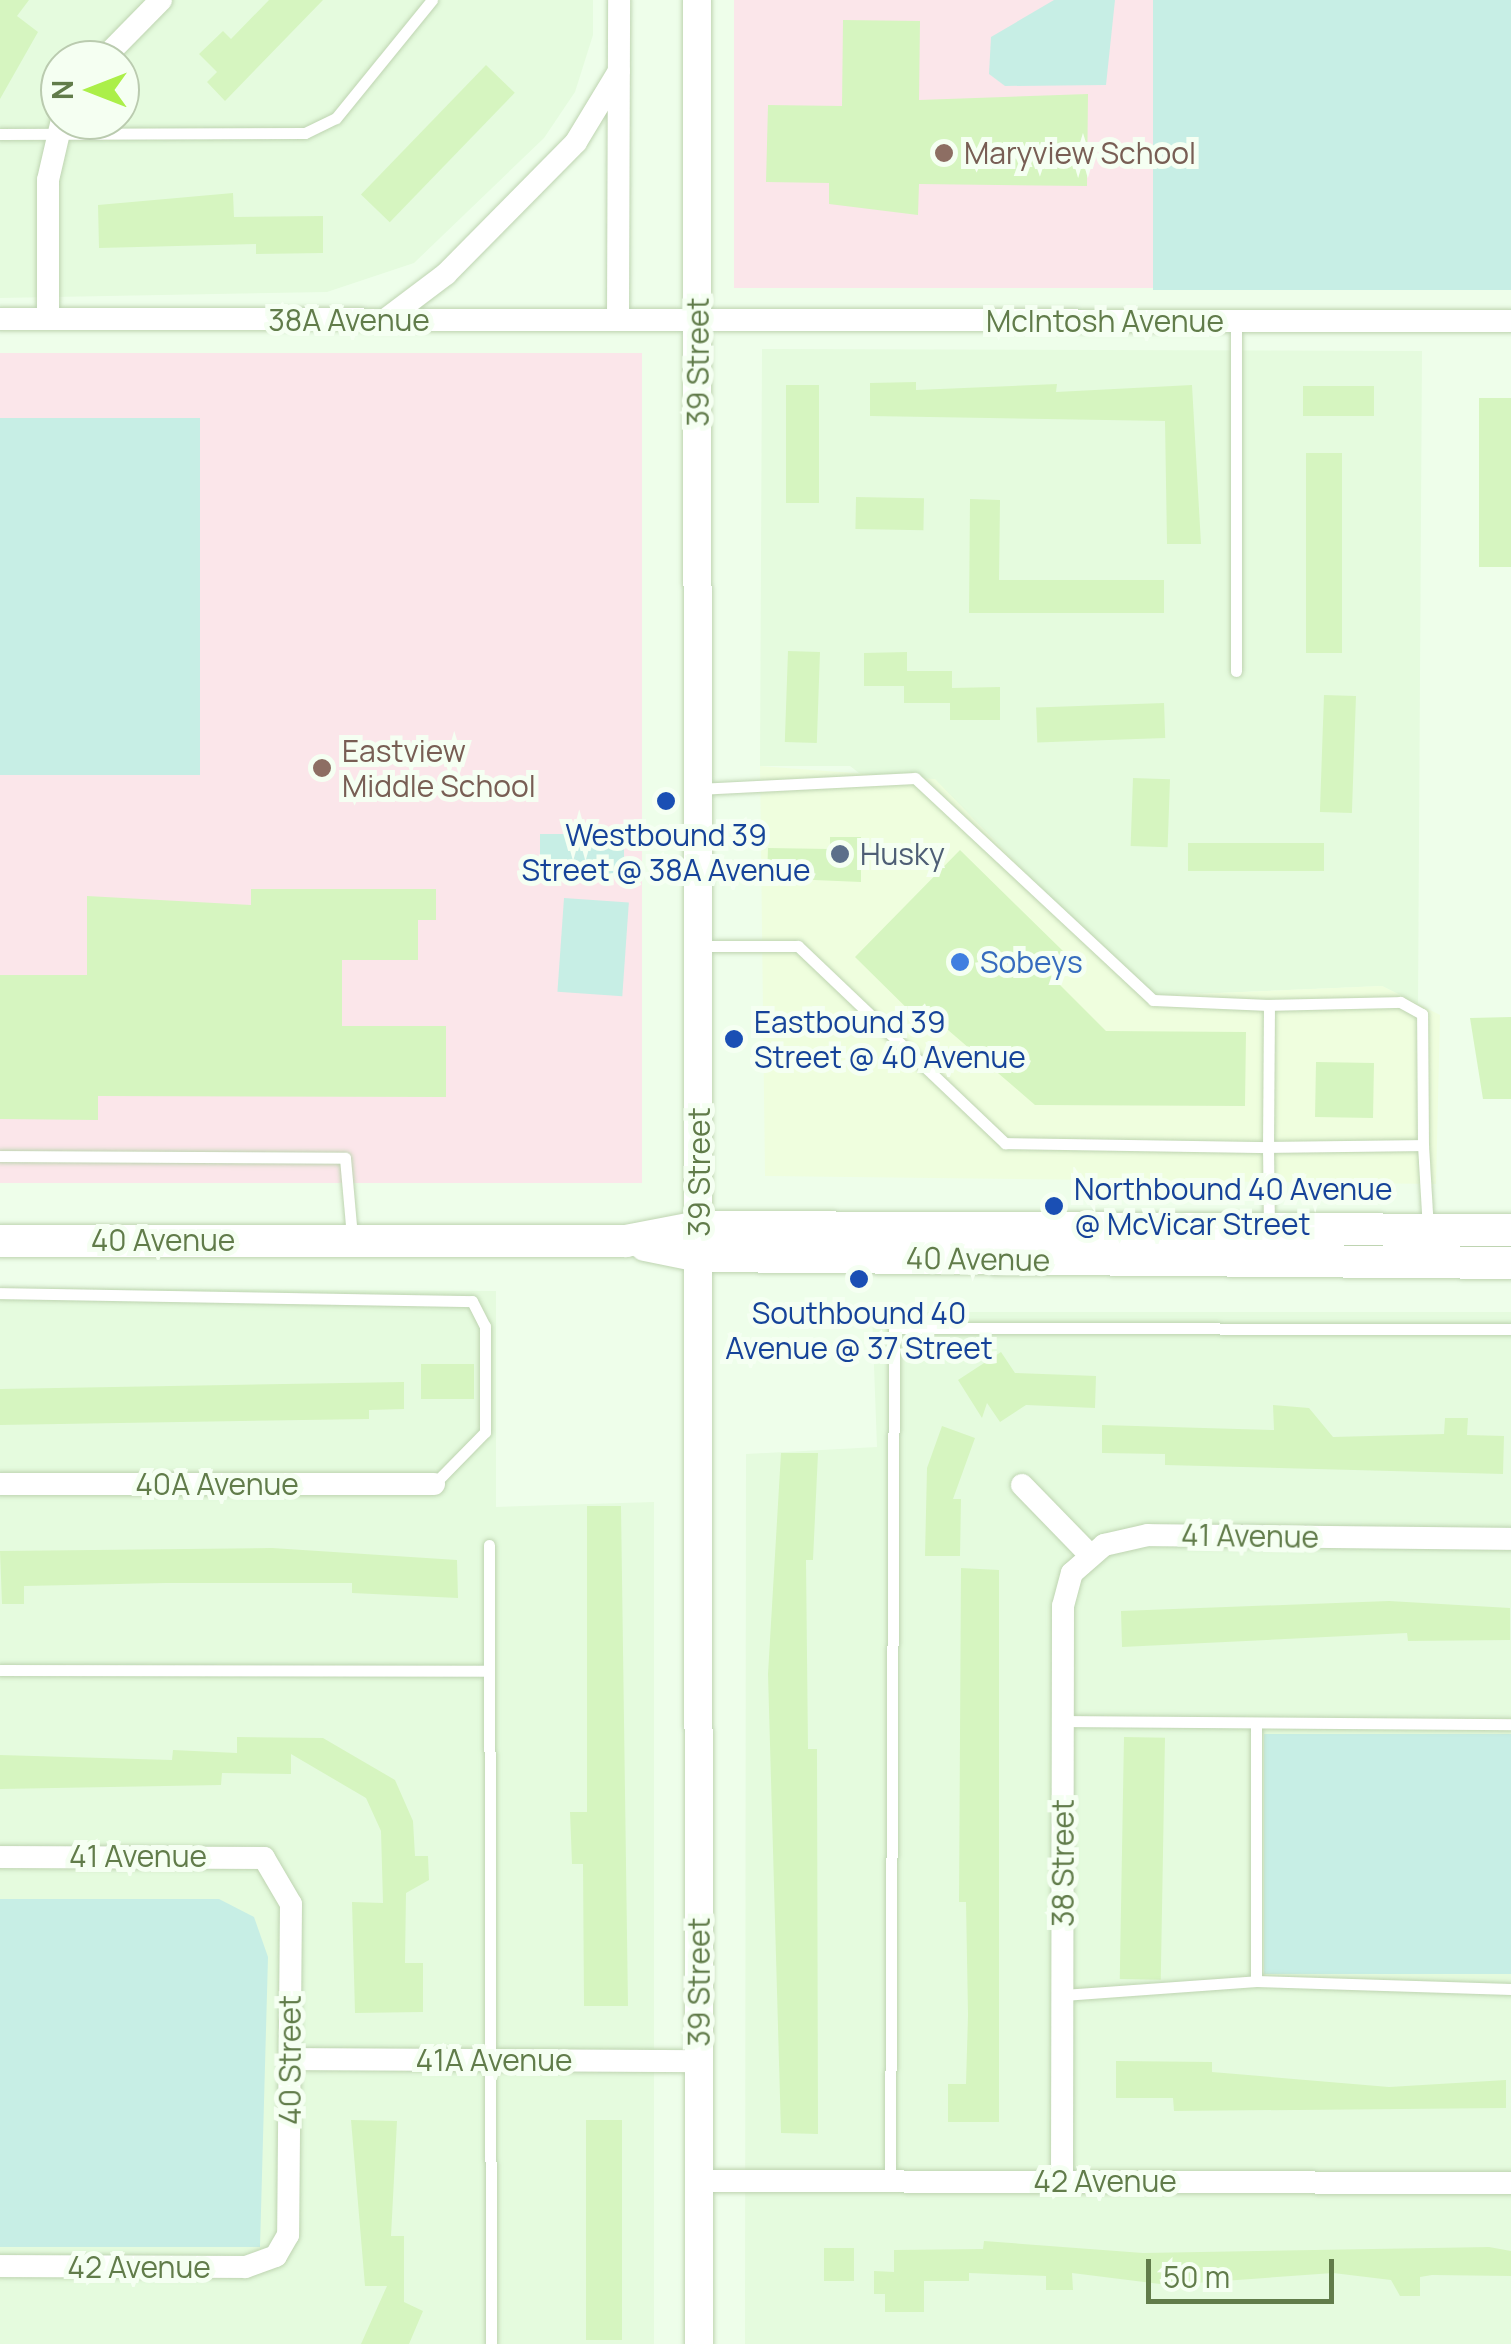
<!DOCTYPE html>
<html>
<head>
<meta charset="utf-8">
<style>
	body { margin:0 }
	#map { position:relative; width:1511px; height:2344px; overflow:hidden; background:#eefeea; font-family:Manrope,sans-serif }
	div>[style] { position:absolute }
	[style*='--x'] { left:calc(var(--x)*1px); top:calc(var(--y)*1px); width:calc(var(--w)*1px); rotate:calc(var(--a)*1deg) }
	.residential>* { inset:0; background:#e5fbde }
	.commercial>* { inset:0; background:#effede }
	.education>* { inset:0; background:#fbe6ea; transform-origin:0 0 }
	.green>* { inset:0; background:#c7eee5; transform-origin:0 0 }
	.building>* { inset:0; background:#d6f5c0; transform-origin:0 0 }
	.roads { filter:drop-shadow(0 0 2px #bed4b1) drop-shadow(0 0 2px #bed4b1) }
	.service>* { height:11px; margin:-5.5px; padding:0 5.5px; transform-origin:5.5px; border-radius:5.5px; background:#fff }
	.minor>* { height:22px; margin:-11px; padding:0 11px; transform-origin:11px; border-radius:11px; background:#fff }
	.tertiary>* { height:28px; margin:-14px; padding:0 14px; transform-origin:14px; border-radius:14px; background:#fff }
	.secondary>* { height:32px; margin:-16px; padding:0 16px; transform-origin:16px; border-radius:16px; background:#fff }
	.dots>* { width:28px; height:28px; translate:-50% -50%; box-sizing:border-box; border:5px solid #f5fff2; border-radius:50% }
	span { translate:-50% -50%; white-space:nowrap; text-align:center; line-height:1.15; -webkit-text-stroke:10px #f5fff2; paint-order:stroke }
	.education-label { font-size:30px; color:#785e54 }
	.left { translate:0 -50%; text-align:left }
	.street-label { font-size:30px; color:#617c4a }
	.transit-label { font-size:30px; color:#164399 }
	.service-label { font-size:30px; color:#4e5e75 }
	.shop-label { font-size:30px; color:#366cbe }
	.north { position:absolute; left:40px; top:40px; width:100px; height:100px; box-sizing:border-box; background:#f5fff2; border:2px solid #bacbaf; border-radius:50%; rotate:270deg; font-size:28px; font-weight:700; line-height:40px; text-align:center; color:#617c4a }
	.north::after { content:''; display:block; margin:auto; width:35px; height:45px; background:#abef49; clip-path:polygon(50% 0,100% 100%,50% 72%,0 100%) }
	.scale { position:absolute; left:1146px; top:2259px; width:188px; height:45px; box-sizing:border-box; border:5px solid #617c4a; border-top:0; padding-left:12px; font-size:30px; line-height:35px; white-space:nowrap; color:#617c4a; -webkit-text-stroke:8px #f5fff2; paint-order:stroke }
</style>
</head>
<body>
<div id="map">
	<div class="residential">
		<i style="clip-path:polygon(evenodd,0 0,593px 0,593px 35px,575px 92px,544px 138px,414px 263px,327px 292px,0 298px,0 0,60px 60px,120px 60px,120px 120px,60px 120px,60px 60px)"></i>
		<i style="clip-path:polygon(762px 349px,1422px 351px,1418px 1004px,1382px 986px,1145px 996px,850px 766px,760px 766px)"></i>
		<i style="clip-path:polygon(0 1288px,496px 1291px,496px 1507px,654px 1502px,654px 2344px,0 2344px)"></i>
		<i style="clip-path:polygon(872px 1312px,1511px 1312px,1511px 2344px,745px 2344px,746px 1454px,877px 1447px)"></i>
	</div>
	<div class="commercial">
		<i style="clip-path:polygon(760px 766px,935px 779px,1145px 996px,1382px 986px,1440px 1015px,1436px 1184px,765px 1176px)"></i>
	</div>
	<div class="education">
		<i style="left:734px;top:0;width:419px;height:288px"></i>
		<i style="left:642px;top:353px;width:830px;height:642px;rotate:90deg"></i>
	</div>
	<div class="green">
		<i style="clip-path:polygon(1054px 0,1115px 0,1106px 85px,1005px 86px,989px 74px,991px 37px)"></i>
		<i style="left:1153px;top:0;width:358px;height:290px"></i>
		<i style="left:0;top:418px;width:200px;height:357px"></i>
		<i style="left:540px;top:834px;width:84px;height:43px"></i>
		<i style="left:564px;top:898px;width:65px;height:94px;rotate:4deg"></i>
		<i style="left:1264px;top:1734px;width:247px;height:240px"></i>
		<i style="clip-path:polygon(0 1899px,219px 1899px,254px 1917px,268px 1957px,260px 2247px,0 2247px)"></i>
	</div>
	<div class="building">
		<i style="clip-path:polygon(0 0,29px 0,17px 16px,38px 32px,0 99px)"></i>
		<i style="clip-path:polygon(269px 0,323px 0,225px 101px,207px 82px,217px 72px,199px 54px,223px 31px,231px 39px)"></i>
		<i style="clip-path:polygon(843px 20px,920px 21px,919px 100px,1088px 94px,1087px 186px,919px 184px,918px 215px,829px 204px,829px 183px,766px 182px,768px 105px,842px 106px)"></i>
		<i style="left:486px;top:65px;width:40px;height:180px;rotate:44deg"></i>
		<i style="clip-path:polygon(233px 193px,234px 217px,323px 216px,323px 253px,256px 254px,256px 244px,99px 248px,98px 205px)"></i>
		<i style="clip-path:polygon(916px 382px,916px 390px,1057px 384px,1056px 392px,1192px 385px,1201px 544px,1167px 544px,1165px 421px,870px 416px,870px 383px)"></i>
		<i style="left:786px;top:385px;width:33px;height:118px"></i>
		<i style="left:1303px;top:386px;width:71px;height:30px"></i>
		<i style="left:1479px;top:398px;width:32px;height:169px"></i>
		<i style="left:1306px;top:453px;width:36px;height:200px"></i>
		<i style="left:856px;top:497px;width:68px;height:32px;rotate:1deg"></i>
		<i style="clip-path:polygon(970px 499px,1000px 500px,999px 580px,1164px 580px,1164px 613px,969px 613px)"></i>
		<i style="left:788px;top:651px;width:32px;height:91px;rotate:2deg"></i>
		<i style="clip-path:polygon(907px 652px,907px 671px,952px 671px,952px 688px,1000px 687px,1000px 720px,950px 720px,950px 703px,904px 703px,904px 686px,864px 686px,864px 653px)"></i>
		<i style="left:1324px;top:695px;width:32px;height:117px;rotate:2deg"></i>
		<i style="left:1164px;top:703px;width:35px;height:128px;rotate:88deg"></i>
		<i style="left:1133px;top:778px;width:37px;height:68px;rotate:2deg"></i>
		<i style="clip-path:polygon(830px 837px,861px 837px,861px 882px,767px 878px,768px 848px,830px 849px)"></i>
		<i style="left:1188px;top:843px;width:136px;height:28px"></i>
		<i style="clip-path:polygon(960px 850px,1064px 952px,1045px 970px,1106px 1031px,1246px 1032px,1245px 1106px,1035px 1105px,948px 1030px,930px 1031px,855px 957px)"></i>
		<i style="clip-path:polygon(251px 889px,436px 889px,436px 920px,418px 920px,418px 960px,342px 960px,342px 1026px,446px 1026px,446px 1097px,98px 1096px,98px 1120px,0 1119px,0 975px,87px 975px,87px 896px,251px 905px)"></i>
		<i style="clip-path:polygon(1511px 1017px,1511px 1099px,1483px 1099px,1470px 1018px)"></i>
		<i style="left:1316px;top:1062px;width:58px;height:55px;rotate:1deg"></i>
		<i style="clip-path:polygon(1001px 1352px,1015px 1373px,1096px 1376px,1095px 1408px,1026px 1405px,1000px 1422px,987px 1403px,982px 1418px,958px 1380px)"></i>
		<i style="left:474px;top:1364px;width:35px;height:53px;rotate:90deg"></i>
		<i style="clip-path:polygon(404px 1382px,404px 1409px,369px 1410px,369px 1419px,0 1425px,0 1389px)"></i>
		<i style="clip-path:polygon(1273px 1405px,1309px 1408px,1333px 1437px,1444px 1434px,1445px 1418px,1468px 1418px,1467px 1435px,1504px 1436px,1503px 1474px,1165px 1465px,1165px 1454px,1102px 1453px,1102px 1425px,1274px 1430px)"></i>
		<i style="clip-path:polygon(942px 1426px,975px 1438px,953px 1499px,961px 1499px,960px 1556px,925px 1556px,927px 1468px)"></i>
		<i style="clip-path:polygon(781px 1453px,818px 1453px,813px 1560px,806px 1560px,808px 1749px,817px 1749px,818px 2134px,781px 2133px,768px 1674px)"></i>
		<i style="clip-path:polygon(587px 1506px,621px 1506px,628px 2006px,584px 2006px,583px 1864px,572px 1864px,570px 1812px,587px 1812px)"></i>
		<i style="clip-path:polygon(272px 1548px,457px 1560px,458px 1598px,352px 1593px,352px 1583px,166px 1583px,24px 1586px,24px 1604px,2px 1604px,0 1551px)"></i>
		<i style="clip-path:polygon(961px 1568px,999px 1570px,999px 2122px,948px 2122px,948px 2084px,966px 2084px,968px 2015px,966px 1902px,959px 1902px)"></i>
		<i style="clip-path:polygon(1389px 1601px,1510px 1608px,1510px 1640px,1408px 1641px,1407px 1633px,1122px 1647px,1121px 1611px)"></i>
		<i style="clip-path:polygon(237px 1737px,323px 1738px,395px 1780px,413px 1821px,415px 1856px,428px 1856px,429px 1880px,406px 1893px,405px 1963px,423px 1963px,423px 2012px,355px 2013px,352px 1902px,383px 1903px,381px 1831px,366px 1798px,291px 1754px,291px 1774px,222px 1773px,221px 1785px,0 1789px,0 1755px,172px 1760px,173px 1750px,237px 1753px)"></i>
		<i style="left:1124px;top:1737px;width:41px;height:242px;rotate:1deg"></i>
		<i style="clip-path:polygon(1116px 2061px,1212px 2062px,1212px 2072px,1389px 2087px,1506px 2080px,1506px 2108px,1174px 2111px,1173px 2098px,1116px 2098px)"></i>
		<i style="clip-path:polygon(351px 2120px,397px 2121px,391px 2236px,404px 2236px,404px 2302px,423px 2311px,409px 2344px,361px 2344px,387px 2286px,365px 2286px)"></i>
		<i style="left:586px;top:2120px;width:36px;height:220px"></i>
		<i style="clip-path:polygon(984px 2241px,1143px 2253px,1489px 2247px,1511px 2251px,1511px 2276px,1432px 2275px,1420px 2277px,1420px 2296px,1400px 2296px,1391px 2280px,1333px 2273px,1168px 2285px,1072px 2273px,1073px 2290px,1046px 2290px,1046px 2276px,969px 2273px,969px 2281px,924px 2281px,924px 2312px,885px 2312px,885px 2294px,874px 2294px,874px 2271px,894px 2272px,894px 2250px,983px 2249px)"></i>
		<i style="left:854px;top:2248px;width:33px;height:30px;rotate:90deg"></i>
	</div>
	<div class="roads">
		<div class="service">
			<i style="--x:0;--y:134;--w:305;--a:-0.2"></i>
			<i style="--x:305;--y:133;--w:34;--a:-26"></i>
			<i style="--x:336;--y:118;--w:152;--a:-50.9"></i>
			<i style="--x:1236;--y:321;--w:350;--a:90"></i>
			<i style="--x:698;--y:789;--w:217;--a:-2.9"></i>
			<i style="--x:915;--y:778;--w:325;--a:43"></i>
			<i style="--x:1153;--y:1000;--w:116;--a:2.5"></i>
			<i style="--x:699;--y:946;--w:99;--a:0"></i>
			<i style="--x:798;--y:946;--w:286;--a:43.6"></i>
			<i style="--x:1005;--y:1143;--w:263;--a:0.9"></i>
			<i style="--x:1268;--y:1147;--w:77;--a:89.3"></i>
			<i style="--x:1423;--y:1145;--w:131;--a:-90.4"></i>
			<i style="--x:1422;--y:1014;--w:25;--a:-151"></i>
			<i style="--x:1400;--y:1002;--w:131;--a:178.7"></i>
			<i style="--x:1269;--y:1005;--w:142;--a:90.4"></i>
			<i style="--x:1268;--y:1147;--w:155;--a:-0.7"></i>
			<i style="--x:1423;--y:1145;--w:83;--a:86.6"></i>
			<i style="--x:0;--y:1156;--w:345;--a:0.3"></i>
			<i style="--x:345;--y:1158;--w:78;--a:84.9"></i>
			<i style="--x:0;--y:1293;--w:472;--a:1"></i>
			<i style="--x:472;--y:1301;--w:28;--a:63"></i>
			<i style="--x:485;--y:1326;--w:106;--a:90"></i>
			<i style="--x:485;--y:1432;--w:73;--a:134.4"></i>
			<i style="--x:489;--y:1545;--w:799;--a:89.86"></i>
			<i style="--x:0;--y:1670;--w:489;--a:0.1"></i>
			<i style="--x:1062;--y:1721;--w:449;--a:0.4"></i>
			<i style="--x:1256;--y:1725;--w:256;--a:90"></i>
			<i style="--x:1063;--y:1995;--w:194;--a:-4.1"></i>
			<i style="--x:1256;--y:1981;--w:255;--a:1.8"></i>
			<i style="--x:890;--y:2180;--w:852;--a:-89.73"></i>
			<i style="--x:894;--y:1328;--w:617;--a:0.09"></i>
		</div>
		<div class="minor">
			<i style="--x:102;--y:60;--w:84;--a:-45.5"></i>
			<i style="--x:0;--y:319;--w:1511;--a:0.08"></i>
			<i style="--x:48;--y:319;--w:139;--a:-90"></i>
			<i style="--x:48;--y:180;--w:62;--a:-76.9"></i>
			<i style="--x:385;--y:320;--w:76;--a:-37"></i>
			<i style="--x:446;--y:274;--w:185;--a:-45.4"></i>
			<i style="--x:576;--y:142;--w:83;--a:-58.8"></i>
			<i style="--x:618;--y:320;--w:320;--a:-89.8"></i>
			<i style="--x:0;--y:1484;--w:434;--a:0"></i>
			<i style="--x:1022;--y:1485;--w:96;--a:45.8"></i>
			<i style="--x:0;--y:1857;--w:264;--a:0.2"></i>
			<i style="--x:264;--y:1858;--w:53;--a:59.6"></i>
			<i style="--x:291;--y:1904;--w:331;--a:90.5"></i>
			<i style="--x:288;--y:2235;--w:24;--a:120"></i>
			<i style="--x:276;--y:2256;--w:33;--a:160"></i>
			<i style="--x:245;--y:2267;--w:245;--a:-179.8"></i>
			<i style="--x:290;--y:2059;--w:408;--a:0.3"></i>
			<i style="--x:698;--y:2181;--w:813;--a:0.14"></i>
			<i style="--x:1062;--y:2181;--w:575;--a:-89.9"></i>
			<i style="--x:1063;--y:1606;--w:34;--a:-75"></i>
			<i style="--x:1072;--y:1573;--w:43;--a:-41.2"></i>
			<i style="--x:1104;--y:1545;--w:45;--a:-12.8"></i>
			<i style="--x:1148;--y:1535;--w:363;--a:0.6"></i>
		</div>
		<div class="tertiary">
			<i style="--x:697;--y:0;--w:2344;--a:89.95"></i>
		</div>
		<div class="secondary">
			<i style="--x:0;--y:1241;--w:626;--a:0"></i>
			<i style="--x:626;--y:1241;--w:74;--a:-10.9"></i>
			<i style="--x:699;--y:1227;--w:812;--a:0.21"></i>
			<i style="--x:645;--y:1245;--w:55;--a:11.5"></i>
			<i style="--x:699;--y:1256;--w:812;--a:0.49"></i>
		</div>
	</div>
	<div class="dots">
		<i style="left:944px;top:153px;background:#8d6e63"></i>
		<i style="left:322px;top:768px;background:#8d6e63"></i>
		<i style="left:666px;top:801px;background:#1a4fb4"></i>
		<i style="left:840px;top:854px;background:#5c6f8a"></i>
		<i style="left:960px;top:962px;background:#3f7fe0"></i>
		<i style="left:734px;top:1039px;background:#1a4fb4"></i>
		<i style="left:1054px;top:1206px;background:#1a4fb4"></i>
		<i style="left:859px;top:1279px;background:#1a4fb4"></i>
	</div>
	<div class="education-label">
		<span class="left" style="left:964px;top:153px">Maryview School</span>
		<span class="left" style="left:342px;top:768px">Eastview<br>Middle School</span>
	</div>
	<div class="street-label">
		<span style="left:349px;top:320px">38A Avenue</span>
		<span style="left:1105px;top:321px">McIntosh Avenue</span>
		<span style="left:698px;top:362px;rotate:-90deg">39 Street</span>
		<span style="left:699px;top:1172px;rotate:-90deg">39 Street</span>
		<span style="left:163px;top:1240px">40 Avenue</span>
		<span style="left:978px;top:1259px;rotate:1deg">40 Avenue</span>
		<span style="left:217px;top:1484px">40A Avenue</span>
		<span style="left:1250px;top:1536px;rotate:1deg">41 Avenue</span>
		<span style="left:138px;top:1856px">41 Avenue</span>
		<span style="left:1063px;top:1863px;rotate:-90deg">38 Street</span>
		<span style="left:699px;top:1982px;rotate:-90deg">39 Street</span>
		<span style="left:290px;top:2060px;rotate:-90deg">40 Street</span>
		<span style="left:494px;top:2060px">41A Avenue</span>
		<span style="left:1105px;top:2181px">42 Avenue</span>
		<span style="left:139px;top:2267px">42 Avenue</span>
	</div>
	<div class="transit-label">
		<span style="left:666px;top:852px">Westbound 39<br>Street @ 38A Avenue</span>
		<span class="left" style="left:754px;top:1039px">Eastbound 39<br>Street @ 40 Avenue</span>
		<span class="left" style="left:1074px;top:1206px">Northbound 40 Avenue<br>@ McVicar Street</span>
		<span style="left:859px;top:1330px">Southbound 40<br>Avenue @ 37 Street</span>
	</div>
	<div class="service-label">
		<span class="left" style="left:860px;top:854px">Husky</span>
	</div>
	<div class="shop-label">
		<span class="left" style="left:980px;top:962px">Sobeys</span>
	</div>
	<div class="north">N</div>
	<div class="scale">50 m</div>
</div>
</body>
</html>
